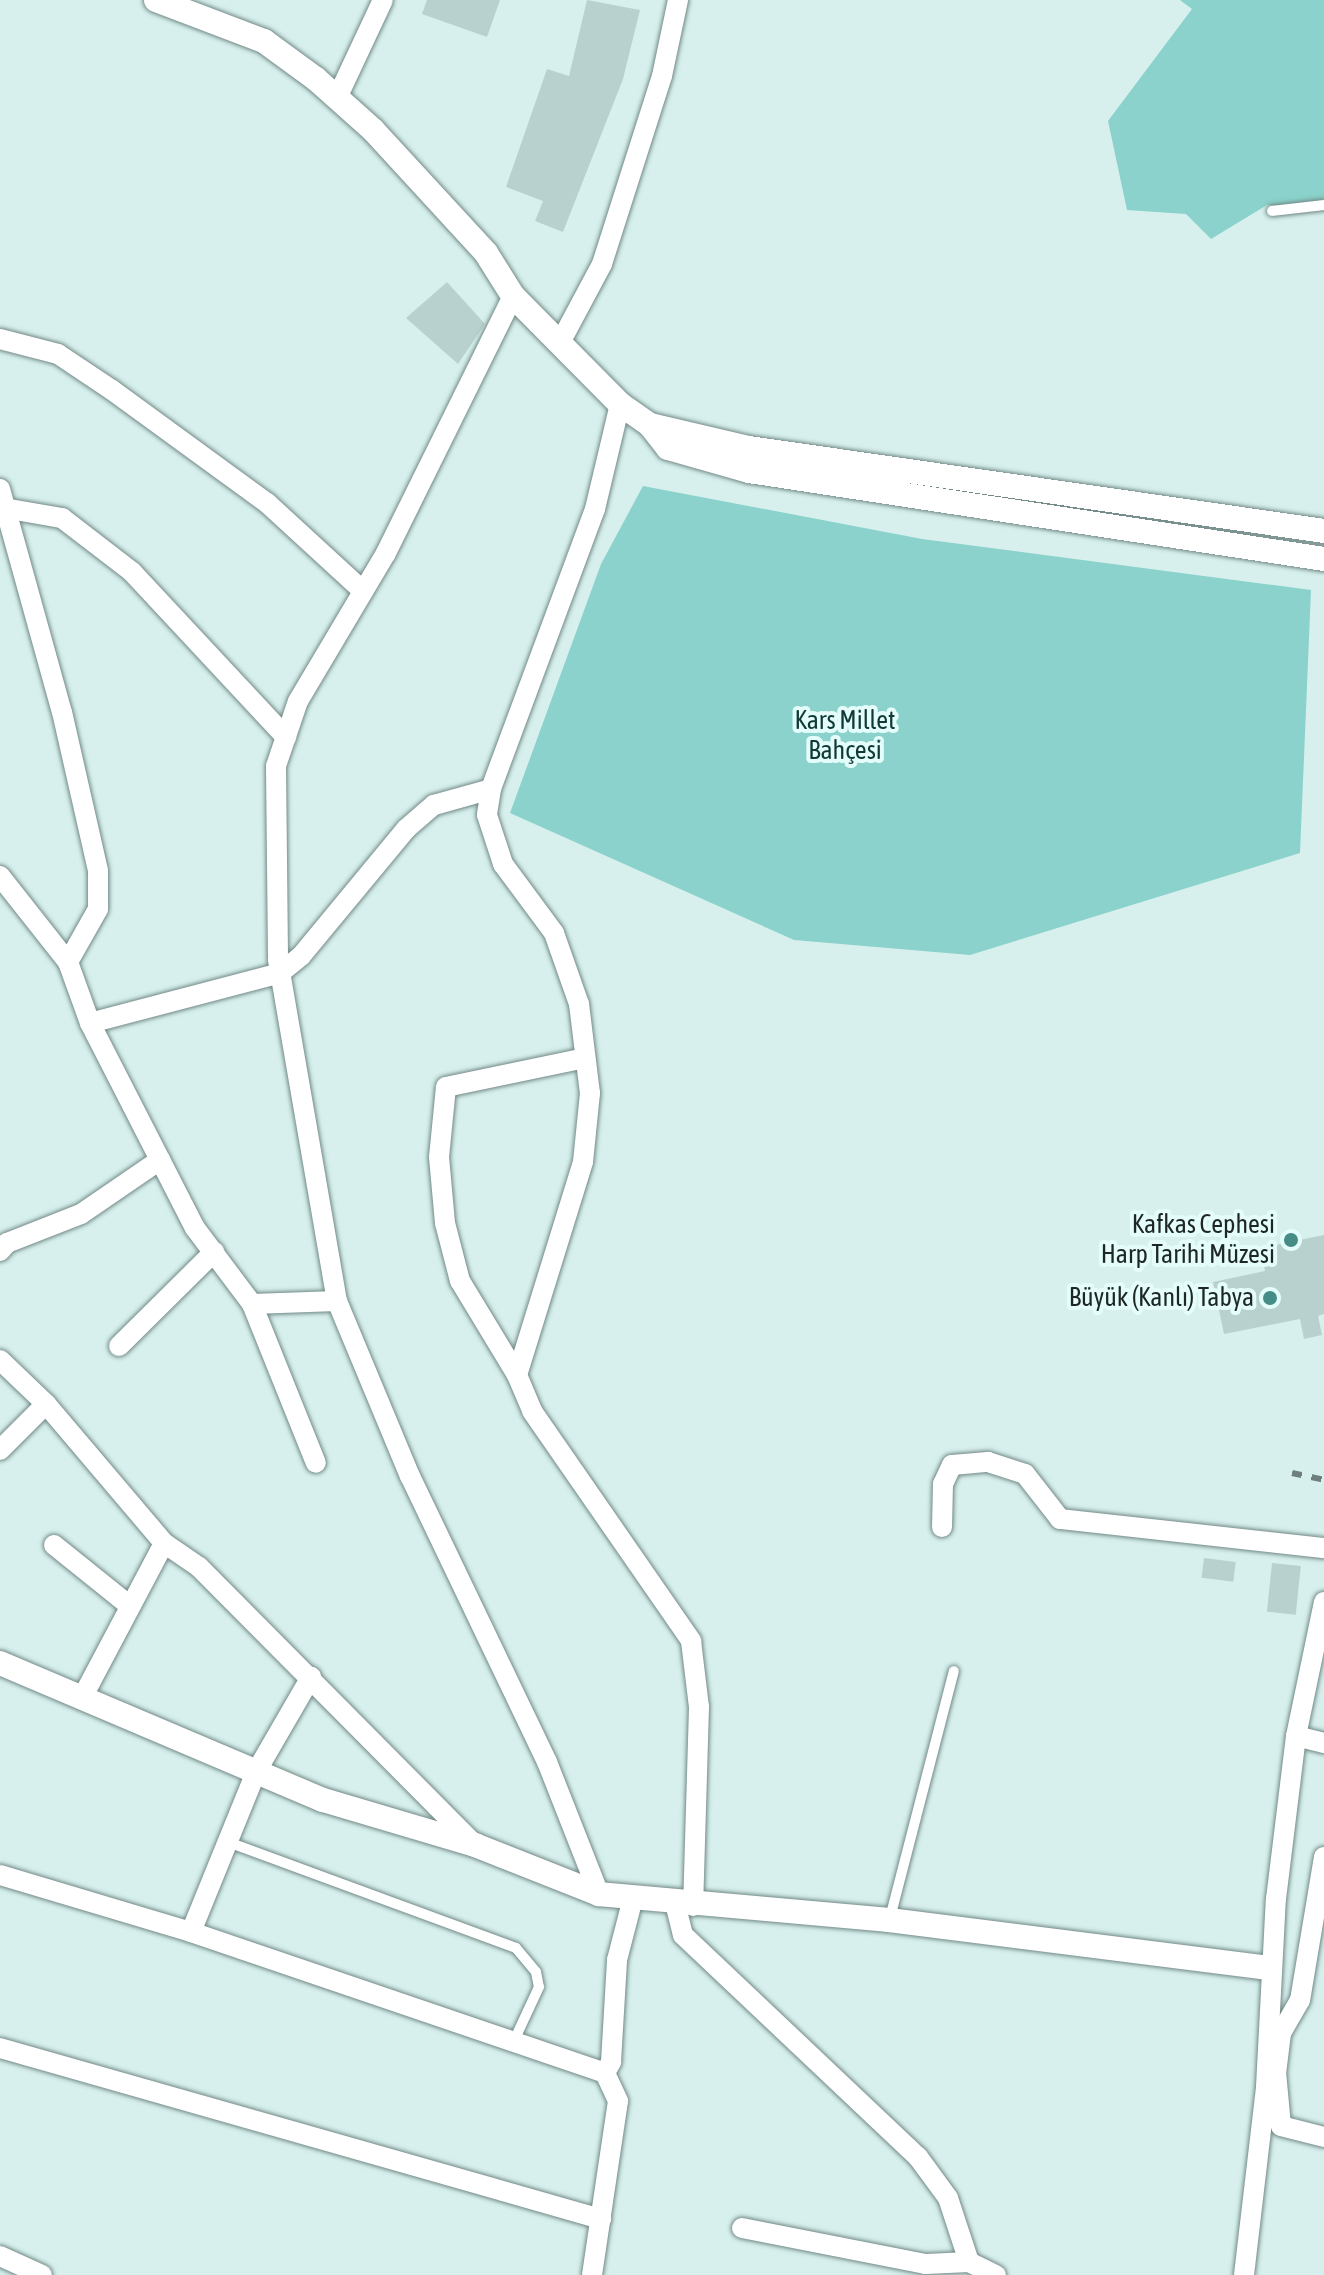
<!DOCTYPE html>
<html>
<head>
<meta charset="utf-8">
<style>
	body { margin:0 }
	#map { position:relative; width:1324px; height:2275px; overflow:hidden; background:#d7f0ed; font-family:"Asap Condensed",sans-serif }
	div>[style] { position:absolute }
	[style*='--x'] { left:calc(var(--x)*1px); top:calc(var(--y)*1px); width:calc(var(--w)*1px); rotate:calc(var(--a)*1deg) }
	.green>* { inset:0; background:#8ad2cb }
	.building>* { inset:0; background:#b9d1ce; transform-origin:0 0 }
	.roads { filter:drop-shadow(0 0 2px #728987) drop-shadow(0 0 2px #728987) }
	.service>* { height:10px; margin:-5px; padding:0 5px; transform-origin:5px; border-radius:5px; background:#fff }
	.minor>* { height:20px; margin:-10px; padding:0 10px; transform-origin:10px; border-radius:10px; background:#fff }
	.tertiary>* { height:24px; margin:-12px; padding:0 12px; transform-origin:12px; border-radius:12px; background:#fff }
	.rail>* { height:6px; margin-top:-3px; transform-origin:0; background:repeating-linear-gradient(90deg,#6f7f7d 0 10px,transparent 0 20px) }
	.dots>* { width:22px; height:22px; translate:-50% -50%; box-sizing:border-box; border:4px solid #e4fdfa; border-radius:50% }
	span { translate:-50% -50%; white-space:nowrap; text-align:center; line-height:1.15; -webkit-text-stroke:8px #e4fdfa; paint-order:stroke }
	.park-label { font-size:26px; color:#103a37 }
	.poi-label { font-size:26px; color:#1e2726 }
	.right { translate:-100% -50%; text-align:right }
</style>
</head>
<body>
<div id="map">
	<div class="green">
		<i style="clip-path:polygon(1180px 0,1324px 0,1324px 199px,1304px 206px,1267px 205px,1211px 239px,1186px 214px,1127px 210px,1108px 121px,1192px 9px)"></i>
		<i style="clip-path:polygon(643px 486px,922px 539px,1311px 590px,1300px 853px,970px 955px,794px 940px,510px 813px,601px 564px)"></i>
	</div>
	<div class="building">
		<i style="clip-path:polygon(427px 0,500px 0,487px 37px,422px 14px)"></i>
		<i style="clip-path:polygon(587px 0,640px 10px,623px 79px,563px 232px,535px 221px,543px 201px,506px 187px,547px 69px,569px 76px)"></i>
		<i style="clip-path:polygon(447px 282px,485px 324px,458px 364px,406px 318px)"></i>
		<i style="clip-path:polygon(1324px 1235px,1324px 1314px,1318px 1316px,1322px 1335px,1304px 1339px,1300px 1319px,1224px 1334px,1213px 1282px,1265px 1271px,1260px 1248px)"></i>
		<i style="left:1204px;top:1558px;width:32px;height:20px;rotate:7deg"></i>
		<i style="left:1272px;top:1563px;width:29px;height:49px;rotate:6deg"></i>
	</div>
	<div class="roads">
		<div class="service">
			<i style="--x:1272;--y:211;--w:52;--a:-6.6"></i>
			<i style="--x:228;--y:1842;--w:307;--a:20.2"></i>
			<i style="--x:516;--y:1948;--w:31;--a:50"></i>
			<i style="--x:536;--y:1972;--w:15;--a:79"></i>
			<i style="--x:539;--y:1987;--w:64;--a:115"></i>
			<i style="--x:890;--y:1918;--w:255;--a:-75.5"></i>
		</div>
		<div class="minor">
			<i style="--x:337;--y:98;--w:108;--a:-64.9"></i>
			<i style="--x:513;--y:296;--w:287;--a:116.3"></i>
			<i style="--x:386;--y:553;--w:172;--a:120.7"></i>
			<i style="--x:298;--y:701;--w:69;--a:108.7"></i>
			<i style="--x:276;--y:766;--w:194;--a:89.4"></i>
			<i style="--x:278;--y:960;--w:346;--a:80.2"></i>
			<i style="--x:337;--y:1301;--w:190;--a:67.4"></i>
			<i style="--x:410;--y:1476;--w:317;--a:64.4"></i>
			<i style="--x:547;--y:1762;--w:142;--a:68.5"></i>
			<i style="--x:0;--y:339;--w:60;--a:14.5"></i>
			<i style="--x:58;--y:354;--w:65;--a:33.7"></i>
			<i style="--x:112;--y:390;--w:192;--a:36.1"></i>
			<i style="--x:267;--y:503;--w:130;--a:42.5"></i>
			<i style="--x:562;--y:339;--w:85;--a:-61.9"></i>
			<i style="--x:602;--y:264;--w:197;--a:-72.3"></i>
			<i style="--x:662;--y:76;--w:78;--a:-78.1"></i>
			<i style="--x:620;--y:404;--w:108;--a:103.4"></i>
			<i style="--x:595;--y:509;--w:299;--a:110.4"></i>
			<i style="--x:491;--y:789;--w:26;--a:99"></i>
			<i style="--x:487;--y:815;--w:52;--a:71.9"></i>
			<i style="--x:503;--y:864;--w:86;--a:53.5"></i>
			<i style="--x:554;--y:933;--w:75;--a:70.6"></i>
			<i style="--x:579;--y:1004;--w:90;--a:83"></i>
			<i style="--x:590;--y:1093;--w:69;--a:95.8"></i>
			<i style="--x:583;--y:1162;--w:223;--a:107.2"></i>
			<i style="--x:517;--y:1375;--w:39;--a:67"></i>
			<i style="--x:532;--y:1411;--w:280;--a:55.3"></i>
			<i style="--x:691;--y:1641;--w:66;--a:83.1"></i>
			<i style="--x:699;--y:1707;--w:199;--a:91.7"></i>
			<i style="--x:0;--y:489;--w:231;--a:74.5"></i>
			<i style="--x:62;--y:712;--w:163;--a:77.2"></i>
			<i style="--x:98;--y:871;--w:38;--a:90"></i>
			<i style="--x:98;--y:909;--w:61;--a:119.5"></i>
			<i style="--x:4;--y:508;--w:59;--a:9.8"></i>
			<i style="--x:62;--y:518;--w:88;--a:37.6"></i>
			<i style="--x:132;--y:572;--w:226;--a:47"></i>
			<i style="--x:0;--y:876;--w:110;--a:51.7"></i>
			<i style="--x:68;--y:962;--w:65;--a:70.2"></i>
			<i style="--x:90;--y:1023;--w:230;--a:62.9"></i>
			<i style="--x:195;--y:1228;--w:95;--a:53.1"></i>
			<i style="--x:252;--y:1304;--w:171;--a:68.1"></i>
			<i style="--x:90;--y:1023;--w:196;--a:-14.7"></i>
			<i style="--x:280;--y:973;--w:27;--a:-39"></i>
			<i style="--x:301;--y:956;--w:165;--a:-50.4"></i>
			<i style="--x:406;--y:829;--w:37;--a:-41"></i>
			<i style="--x:434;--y:805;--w:59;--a:-15.7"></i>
			<i style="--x:0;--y:1251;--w:11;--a:-49"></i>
			<i style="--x:7;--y:1243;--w:79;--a:-21.4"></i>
			<i style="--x:81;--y:1214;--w:96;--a:-34.4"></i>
			<i style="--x:252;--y:1304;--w:85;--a:-2"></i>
			<i style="--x:119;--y:1346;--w:134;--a:-44.7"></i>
			<i style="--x:0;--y:1360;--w:64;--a:43.7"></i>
			<i style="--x:46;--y:1404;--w:182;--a:49.7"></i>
			<i style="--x:164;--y:1543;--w:42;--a:34.4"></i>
			<i style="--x:199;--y:1567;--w:392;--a:45.2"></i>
			<i style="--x:517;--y:1375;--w:110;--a:-121.2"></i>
			<i style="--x:460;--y:1281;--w:60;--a:-104.5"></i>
			<i style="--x:445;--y:1223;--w:66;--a:-95.2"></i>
			<i style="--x:439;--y:1157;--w:70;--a:-84.3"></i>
			<i style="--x:446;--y:1087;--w:142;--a:-11.8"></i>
			<i style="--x:0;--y:1450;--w:65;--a:-45"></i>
			<i style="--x:942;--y:1527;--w:43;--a:-88.7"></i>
			<i style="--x:943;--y:1484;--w:21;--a:-65"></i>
			<i style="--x:952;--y:1465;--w:36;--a:-5"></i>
			<i style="--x:988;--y:1462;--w:39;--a:18"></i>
			<i style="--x:1025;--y:1474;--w:57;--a:52.1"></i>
			<i style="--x:1060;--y:1519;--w:266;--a:6.3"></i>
			<i style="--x:54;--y:1545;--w:97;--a:38.8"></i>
			<i style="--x:82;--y:1698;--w:175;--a:-62.1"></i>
			<i style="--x:1296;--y:1736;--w:29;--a:14"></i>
			<i style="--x:1324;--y:1857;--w:145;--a:99.5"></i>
			<i style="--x:1300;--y:2000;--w:38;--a:120"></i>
			<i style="--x:1281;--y:2033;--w:39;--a:97"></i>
			<i style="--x:1276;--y:2072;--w:54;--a:84.7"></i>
			<i style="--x:1281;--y:2126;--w:44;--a:14.3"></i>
			<i style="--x:0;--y:1875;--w:199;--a:16.6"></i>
			<i style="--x:191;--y:1932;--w:437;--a:18.8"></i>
			<i style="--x:605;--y:2073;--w:31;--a:65"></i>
			<i style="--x:618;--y:2101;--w:176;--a:98.5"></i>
			<i style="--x:675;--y:1903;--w:33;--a:76"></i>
			<i style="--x:683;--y:1935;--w:323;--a:43.4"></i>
			<i style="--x:918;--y:2157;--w:51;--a:53.8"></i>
			<i style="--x:948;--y:2198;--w:67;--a:71.8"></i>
			<i style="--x:191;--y:1932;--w:173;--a:-67.9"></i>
			<i style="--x:256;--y:1772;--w:110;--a:-59.9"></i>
			<i style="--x:0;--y:2048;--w:625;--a:15.88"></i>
			<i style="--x:605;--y:2073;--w:13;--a:-61"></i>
			<i style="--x:611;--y:2062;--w:102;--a:-86.6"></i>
			<i style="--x:617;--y:1960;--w:64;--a:-75.5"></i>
			<i style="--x:742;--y:2228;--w:187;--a:11.1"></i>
			<i style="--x:926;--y:2264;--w:43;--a:-2.7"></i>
			<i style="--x:969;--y:2262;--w:30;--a:26"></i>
			<i style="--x:0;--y:2256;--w:46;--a:24.3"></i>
			<i style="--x:1244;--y:2275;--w:189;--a:-83.3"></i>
			<i style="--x:1266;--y:2087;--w:188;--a:-87"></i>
			<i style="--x:1276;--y:1899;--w:164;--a:-83"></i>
			<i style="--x:1296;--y:1736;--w:137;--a:-78.2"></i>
		</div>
		<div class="tertiary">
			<i style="--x:156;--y:0;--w:116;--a:20.8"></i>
			<i style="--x:264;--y:41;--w:64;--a:36.2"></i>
			<i style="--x:316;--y:79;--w:76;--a:41.8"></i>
			<i style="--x:373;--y:130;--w:167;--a:47.4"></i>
			<i style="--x:486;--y:253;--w:51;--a:57.9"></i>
			<i style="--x:513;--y:296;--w:152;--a:45.3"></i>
			<i style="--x:620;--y:404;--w:37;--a:35"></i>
			<i style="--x:650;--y:425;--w:29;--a:52"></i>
			<i style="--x:668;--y:448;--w:84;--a:15.9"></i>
			<i style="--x:749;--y:471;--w:582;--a:8.7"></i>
			<i style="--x:650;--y:425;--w:102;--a:13.1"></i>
			<i style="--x:749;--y:448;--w:581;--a:8.21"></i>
			<i style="--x:0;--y:1663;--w:351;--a:23"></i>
			<i style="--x:323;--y:1800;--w:159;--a:16.5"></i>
			<i style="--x:475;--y:1845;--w:133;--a:21.6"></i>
			<i style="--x:599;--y:1894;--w:291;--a:5.1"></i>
			<i style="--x:889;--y:1920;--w:383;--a:7.2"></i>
		</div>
	</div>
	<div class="rail">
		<i style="--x:1292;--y:1473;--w:33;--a:12"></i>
	</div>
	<div class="dots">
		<i style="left:1291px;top:1240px;background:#468d87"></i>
		<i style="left:1270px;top:1298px;background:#468d87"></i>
	</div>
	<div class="park-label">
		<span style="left:845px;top:736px">Kars Millet<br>Bahçesi</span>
	</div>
	<div class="poi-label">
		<span class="right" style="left:1275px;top:1240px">Kafkas Cephesi<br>Harp Tarihi Müzesi</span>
		<span class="right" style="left:1254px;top:1298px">Büyük (Kanlı) Tabya</span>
	</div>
</div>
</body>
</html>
